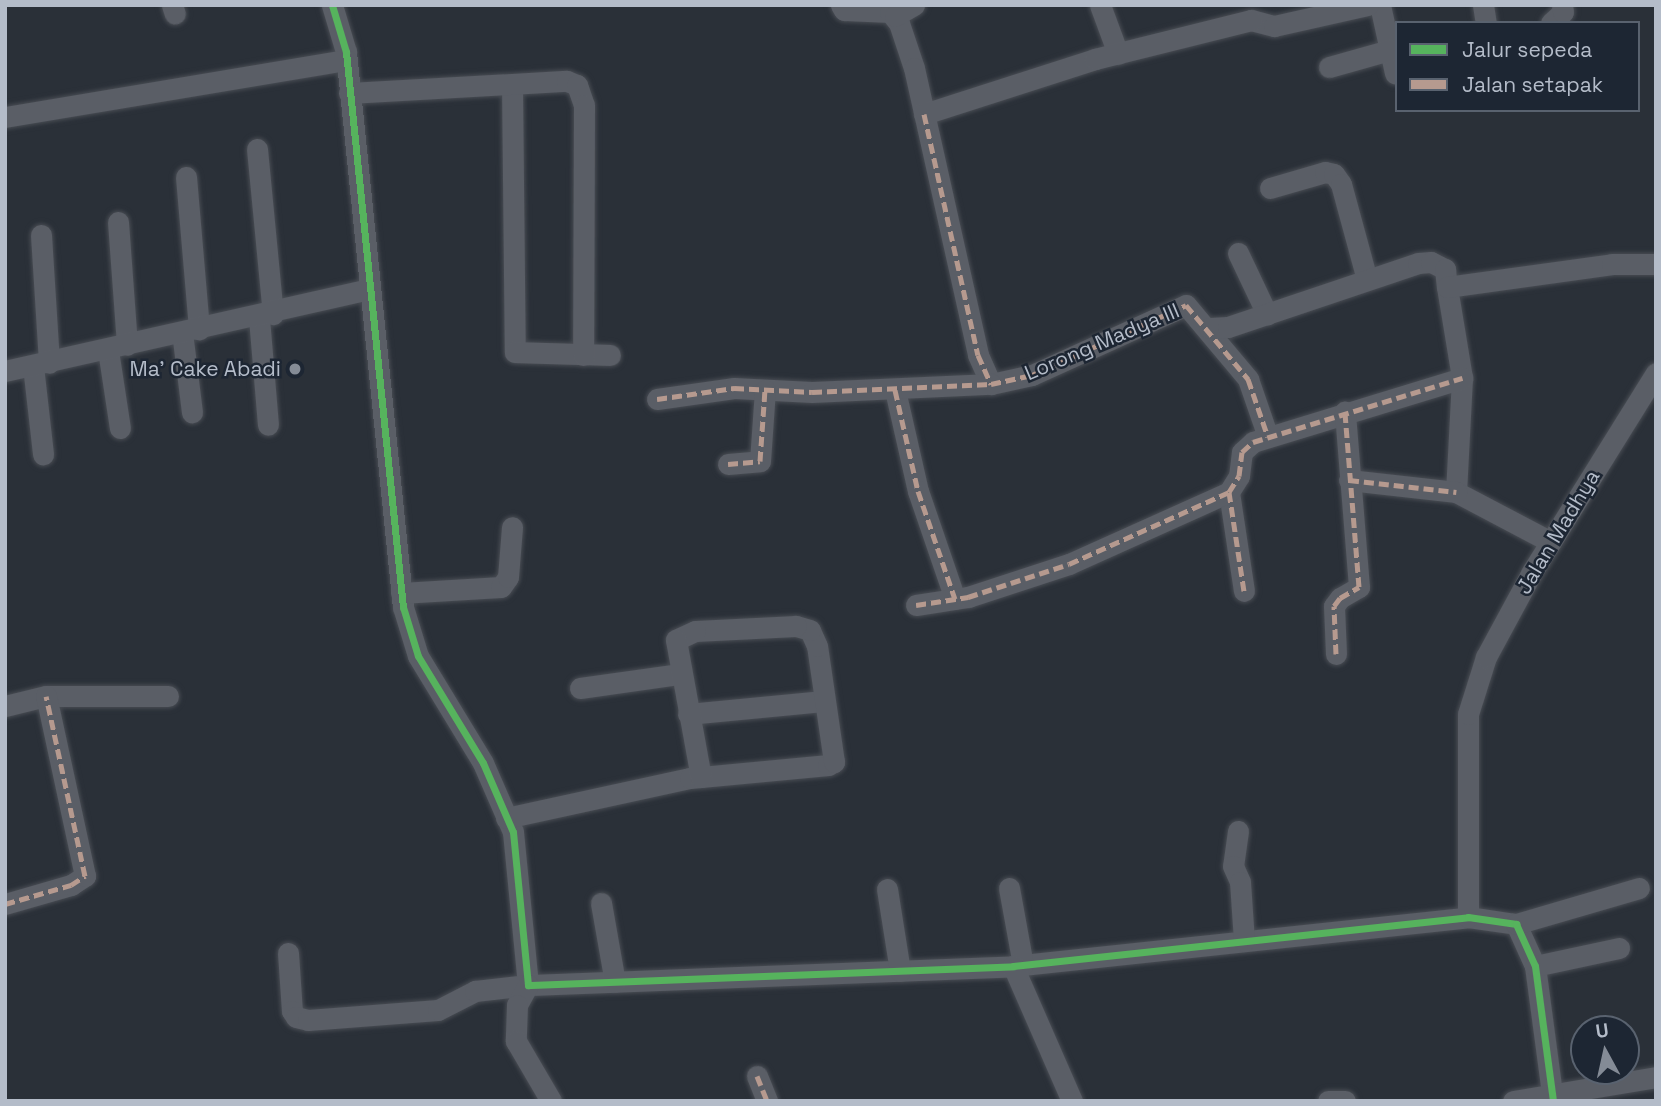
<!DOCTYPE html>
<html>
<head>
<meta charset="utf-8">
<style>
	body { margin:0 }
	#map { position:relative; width:1661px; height:1106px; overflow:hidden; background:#2a3038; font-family:"Space Grotesk",sans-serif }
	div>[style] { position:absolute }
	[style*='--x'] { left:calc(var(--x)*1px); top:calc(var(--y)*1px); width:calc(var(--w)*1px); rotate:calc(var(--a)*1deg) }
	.roads { filter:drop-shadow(0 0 2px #484c53) drop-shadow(0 0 2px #484c53) }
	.minor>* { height:21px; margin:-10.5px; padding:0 10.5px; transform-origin:10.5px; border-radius:10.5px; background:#5a5e66 }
	.quiet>* { height:5px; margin-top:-2.5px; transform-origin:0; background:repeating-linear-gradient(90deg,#b69a8f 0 10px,transparent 0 15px) }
	.cycleway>* { height:7px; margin:-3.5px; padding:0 3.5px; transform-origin:3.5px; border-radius:3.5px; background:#56b35d }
	.dots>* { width:19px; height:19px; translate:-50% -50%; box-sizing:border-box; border:4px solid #1d2633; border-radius:50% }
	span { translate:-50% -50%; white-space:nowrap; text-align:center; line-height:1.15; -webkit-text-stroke:5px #1d2633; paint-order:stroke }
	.street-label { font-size:21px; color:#b4bcc9 }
	.poi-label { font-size:21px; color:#b4bcc9 }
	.right { translate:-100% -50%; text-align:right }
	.frame { position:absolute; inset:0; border:7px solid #b4bcc9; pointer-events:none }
	.legend { position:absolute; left:1395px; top:21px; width:245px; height:91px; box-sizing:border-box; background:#1d2633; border:2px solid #59626f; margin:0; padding:9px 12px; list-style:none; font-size:21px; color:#b4bcc9 }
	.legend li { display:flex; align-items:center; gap:14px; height:35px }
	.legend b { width:35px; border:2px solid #59626f }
	.north { position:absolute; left:1570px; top:1015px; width:70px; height:70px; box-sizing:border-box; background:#1d2633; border:2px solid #59626f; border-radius:50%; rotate:352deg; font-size:19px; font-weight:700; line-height:28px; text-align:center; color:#b4bcc9 }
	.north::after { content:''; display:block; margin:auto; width:24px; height:32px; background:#848b96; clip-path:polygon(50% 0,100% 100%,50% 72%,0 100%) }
</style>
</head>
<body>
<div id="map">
	<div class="roads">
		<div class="minor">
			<i style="--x:172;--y:5;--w:9;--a:72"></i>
			<i style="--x:332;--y:5;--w:49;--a:73.4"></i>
			<i style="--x:346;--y:52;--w:558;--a:84.14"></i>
			<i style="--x:403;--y:607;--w:51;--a:73"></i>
			<i style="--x:418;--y:656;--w:125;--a:58.7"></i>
			<i style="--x:483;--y:763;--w:75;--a:66.5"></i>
			<i style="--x:513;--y:832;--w:154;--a:84.4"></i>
			<i style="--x:528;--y:985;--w:485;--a:-2.2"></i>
			<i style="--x:1013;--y:966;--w:458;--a:-6.1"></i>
			<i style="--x:1468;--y:917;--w:49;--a:8.3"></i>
			<i style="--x:1516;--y:924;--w:46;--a:65.7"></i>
			<i style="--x:1535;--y:966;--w:136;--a:82.4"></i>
			<i style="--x:841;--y:5;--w:6;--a:59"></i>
			<i style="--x:844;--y:10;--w:46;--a:2.5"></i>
			<i style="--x:890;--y:12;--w:14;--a:51"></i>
			<i style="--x:899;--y:23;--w:47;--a:71.6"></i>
			<i style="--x:914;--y:68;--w:294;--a:77.4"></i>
			<i style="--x:978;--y:355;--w:32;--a:66"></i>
			<i style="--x:991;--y:384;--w:42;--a:-12.4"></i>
			<i style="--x:1032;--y:375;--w:169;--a:-24.4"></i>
			<i style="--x:1186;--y:305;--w:97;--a:50"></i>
			<i style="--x:1248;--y:379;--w:61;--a:71"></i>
			<i style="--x:1100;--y:5;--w:52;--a:69.8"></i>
			<i style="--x:1380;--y:5;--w:70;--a:77.6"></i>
			<i style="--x:1483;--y:5;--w:18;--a:81"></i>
			<i style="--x:895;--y:16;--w:22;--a:-30"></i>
			<i style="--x:1251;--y:20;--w:24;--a:15"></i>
			<i style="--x:1274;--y:26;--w:96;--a:-12.6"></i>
			<i style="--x:1551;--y:23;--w:16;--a:-43"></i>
			<i style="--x:1563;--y:12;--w:7;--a:-98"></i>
			<i style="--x:1329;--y:67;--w:63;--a:-15.6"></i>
			<i style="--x:512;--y:84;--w:268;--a:89.4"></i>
			<i style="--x:515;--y:352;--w:95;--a:1.8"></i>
			<i style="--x:349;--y:93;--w:218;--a:-3.2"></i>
			<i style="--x:567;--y:81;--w:11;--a:22"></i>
			<i style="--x:577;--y:85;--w:21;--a:71"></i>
			<i style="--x:584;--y:105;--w:250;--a:90.2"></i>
			<i style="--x:924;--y:114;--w:180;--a:-17.8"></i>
			<i style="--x:1095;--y:59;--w:161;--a:-14"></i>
			<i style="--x:5;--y:117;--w:346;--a:-9.5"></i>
			<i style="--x:257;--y:149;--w:166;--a:84.5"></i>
			<i style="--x:186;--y:177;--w:153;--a:85.1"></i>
			<i style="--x:1270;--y:188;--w:57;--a:-16.2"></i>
			<i style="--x:1325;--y:172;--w:9;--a:13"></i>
			<i style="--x:1334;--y:174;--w:12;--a:55"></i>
			<i style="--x:1341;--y:184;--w:99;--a:74.8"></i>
			<i style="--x:118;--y:222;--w:123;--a:85.8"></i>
			<i style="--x:41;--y:235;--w:128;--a:86.4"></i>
			<i style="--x:1238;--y:253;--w:68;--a:64.6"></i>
			<i style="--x:1447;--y:287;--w:92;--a:80.6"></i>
			<i style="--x:1462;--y:378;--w:114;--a:93"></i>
			<i style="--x:1456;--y:492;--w:107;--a:27.8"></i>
			<i style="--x:259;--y:318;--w:107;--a:85.2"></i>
			<i style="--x:1209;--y:328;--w:19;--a:-3"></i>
			<i style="--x:1228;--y:327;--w:200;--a:-18.6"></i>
			<i style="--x:1418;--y:263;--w:13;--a:-4"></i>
			<i style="--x:1431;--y:262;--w:16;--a:27"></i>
			<i style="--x:1445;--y:269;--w:18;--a:84"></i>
			<i style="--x:1447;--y:287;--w:167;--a:-7.9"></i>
			<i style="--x:1612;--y:264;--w:44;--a:0"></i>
			<i style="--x:182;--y:332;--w:81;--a:82.9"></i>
			<i style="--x:108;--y:350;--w:79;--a:81.3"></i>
			<i style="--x:33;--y:366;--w:89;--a:83.5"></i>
			<i style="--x:5;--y:371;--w:372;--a:-12.7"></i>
			<i style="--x:895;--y:390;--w:104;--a:77.2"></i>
			<i style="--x:918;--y:491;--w:114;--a:71.1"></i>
			<i style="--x:657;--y:399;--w:78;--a:-8.1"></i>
			<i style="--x:734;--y:388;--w:78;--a:2.9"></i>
			<i style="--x:812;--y:392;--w:179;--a:-2.6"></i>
			<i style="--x:728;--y:464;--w:32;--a:-5"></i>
			<i style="--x:760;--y:461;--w:71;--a:-86"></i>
			<i style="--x:1349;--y:480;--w:108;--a:6.4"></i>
			<i style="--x:1229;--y:492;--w:100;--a:81.4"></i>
			<i style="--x:401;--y:593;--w:100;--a:-3.4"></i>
			<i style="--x:501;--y:587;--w:12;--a:-55"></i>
			<i style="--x:508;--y:577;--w:50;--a:-85.4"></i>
			<i style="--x:916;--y:605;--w:53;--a:-8.7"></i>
			<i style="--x:968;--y:597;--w:106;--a:-18.1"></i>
			<i style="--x:1069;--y:564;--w:175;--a:-24.2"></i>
			<i style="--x:1229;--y:492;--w:19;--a:-58"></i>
			<i style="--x:1239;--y:476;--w:24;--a:-83"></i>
			<i style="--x:1242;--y:452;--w:15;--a:-42"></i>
			<i style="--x:1253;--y:442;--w:219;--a:-17"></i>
			<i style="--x:1336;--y:654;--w:48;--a:-92.4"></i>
			<i style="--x:1334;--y:606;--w:10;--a:-53"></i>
			<i style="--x:1340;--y:598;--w:22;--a:-30"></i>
			<i style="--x:1359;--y:587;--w:176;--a:-94.6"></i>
			<i style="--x:580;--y:688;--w:101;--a:-8"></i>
			<i style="--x:5;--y:706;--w:42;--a:-13.7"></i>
			<i style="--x:46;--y:696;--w:122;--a:0"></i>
			<i style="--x:688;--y:714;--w:136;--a:-5.5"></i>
			<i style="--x:506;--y:818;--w:188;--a:-12.3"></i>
			<i style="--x:690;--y:778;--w:11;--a:-5"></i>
			<i style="--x:701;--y:777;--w:128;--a:-5.4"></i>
			<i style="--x:828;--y:765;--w:7;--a:-27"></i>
			<i style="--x:834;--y:762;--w:117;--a:-98.3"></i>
			<i style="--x:817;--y:646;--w:17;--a:-114"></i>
			<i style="--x:810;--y:630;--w:15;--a:-164"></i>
			<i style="--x:796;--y:626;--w:101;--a:177.2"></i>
			<i style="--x:695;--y:631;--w:21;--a:155"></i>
			<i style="--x:676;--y:640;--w:139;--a:79.7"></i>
			<i style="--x:1238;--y:831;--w:35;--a:98"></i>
			<i style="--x:1233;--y:866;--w:17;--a:66"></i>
			<i style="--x:1240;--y:882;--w:59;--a:86.1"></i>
			<i style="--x:1009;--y:888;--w:78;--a:79.7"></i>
			<i style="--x:887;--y:889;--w:83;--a:81"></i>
			<i style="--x:601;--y:903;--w:80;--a:80"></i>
			<i style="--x:5;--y:904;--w:69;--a:-16.1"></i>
			<i style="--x:71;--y:885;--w:17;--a:-33"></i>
			<i style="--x:85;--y:876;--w:184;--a:-102.2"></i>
			<i style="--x:1468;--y:917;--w:203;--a:-90"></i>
			<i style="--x:1468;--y:714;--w:60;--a:-72.5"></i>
			<i style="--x:1486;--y:657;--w:97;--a:-61.6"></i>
			<i style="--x:1532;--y:572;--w:234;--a:-58.1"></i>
			<i style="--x:1516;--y:924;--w:128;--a:-16.3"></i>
			<i style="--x:288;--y:953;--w:58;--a:86.1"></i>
			<i style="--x:292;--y:1011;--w:7;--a:56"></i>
			<i style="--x:296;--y:1017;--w:12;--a:14"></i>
			<i style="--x:308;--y:1020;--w:130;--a:-4.4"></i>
			<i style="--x:438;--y:1010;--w:42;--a:-27.2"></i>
			<i style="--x:475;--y:991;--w:53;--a:-6.5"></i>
			<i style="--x:1013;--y:966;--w:147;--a:66.4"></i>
			<i style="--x:1535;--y:966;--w:86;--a:-12.1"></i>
			<i style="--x:528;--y:985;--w:23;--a:119"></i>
			<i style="--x:517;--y:1005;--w:36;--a:92"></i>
			<i style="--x:516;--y:1041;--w:69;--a:59.7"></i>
			<i style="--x:757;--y:1076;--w:27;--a:68"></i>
			<i style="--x:1328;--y:1101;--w:17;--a:0"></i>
			<i style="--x:1513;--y:1101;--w:145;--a:-9.5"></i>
		</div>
	</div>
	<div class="quiet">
		<i style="--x:924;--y:114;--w:247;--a:77.4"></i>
		<i style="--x:978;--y:355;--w:32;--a:66"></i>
		<i style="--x:991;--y:384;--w:42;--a:-12.4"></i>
		<i style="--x:1032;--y:375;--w:169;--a:-24.4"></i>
		<i style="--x:1186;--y:305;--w:97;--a:50"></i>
		<i style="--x:1248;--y:379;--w:61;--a:71"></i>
		<i style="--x:895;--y:390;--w:104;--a:77.2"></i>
		<i style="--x:918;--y:491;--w:114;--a:71.1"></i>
		<i style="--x:657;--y:399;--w:78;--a:-8.1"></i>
		<i style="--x:734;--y:388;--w:78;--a:2.9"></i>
		<i style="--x:812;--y:392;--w:179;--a:-2.6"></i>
		<i style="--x:728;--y:464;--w:32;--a:-5"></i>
		<i style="--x:760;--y:461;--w:71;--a:-86"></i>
		<i style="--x:1349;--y:480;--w:108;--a:6.4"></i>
		<i style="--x:1229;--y:492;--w:100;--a:81.4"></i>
		<i style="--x:916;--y:605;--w:53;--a:-8.7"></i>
		<i style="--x:968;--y:597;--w:106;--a:-18.1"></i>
		<i style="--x:1069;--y:564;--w:175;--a:-24.2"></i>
		<i style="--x:1229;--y:492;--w:19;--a:-58"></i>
		<i style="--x:1239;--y:476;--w:24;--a:-83"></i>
		<i style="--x:1242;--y:452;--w:15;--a:-42"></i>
		<i style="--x:1253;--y:442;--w:219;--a:-17"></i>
		<i style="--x:1336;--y:654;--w:48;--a:-92.4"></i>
		<i style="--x:1334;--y:606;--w:10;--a:-53"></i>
		<i style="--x:1340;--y:598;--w:22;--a:-30"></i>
		<i style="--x:1359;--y:587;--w:176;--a:-94.6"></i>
		<i style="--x:5;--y:904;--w:69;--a:-16.1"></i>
		<i style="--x:71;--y:885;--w:17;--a:-33"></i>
		<i style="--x:85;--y:876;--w:184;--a:-102.2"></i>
		<i style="--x:757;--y:1076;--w:27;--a:68"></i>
	</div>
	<div class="cycleway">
		<i style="--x:332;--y:5;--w:49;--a:73.4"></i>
		<i style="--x:346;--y:52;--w:558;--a:84.14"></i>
		<i style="--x:403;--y:607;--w:51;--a:73"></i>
		<i style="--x:418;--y:656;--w:125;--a:58.7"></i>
		<i style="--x:483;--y:763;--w:75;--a:66.5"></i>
		<i style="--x:513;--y:832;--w:154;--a:84.4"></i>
		<i style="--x:528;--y:985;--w:485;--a:-2.2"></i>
		<i style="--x:1013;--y:966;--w:458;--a:-6.1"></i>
		<i style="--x:1468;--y:917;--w:49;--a:8.3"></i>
		<i style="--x:1516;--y:924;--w:46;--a:65.7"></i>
		<i style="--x:1535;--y:966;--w:136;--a:82.4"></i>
	</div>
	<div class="dots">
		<i style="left:295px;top:369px;background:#848b96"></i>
	</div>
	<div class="street-label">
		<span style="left:1102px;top:342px;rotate:-23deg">Lorong Madya III</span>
		<span style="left:1558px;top:532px;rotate:-59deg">Jalan Madhya</span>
	</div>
	<div class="poi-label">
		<span class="right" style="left:281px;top:369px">Ma' Cake Abadi</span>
	</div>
	<div class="frame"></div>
	<ul class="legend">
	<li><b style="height:9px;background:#56b35d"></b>Jalur sepeda</li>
	<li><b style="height:9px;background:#b69a8f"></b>Jalan setapak</li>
	</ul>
	<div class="north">U</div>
</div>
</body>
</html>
